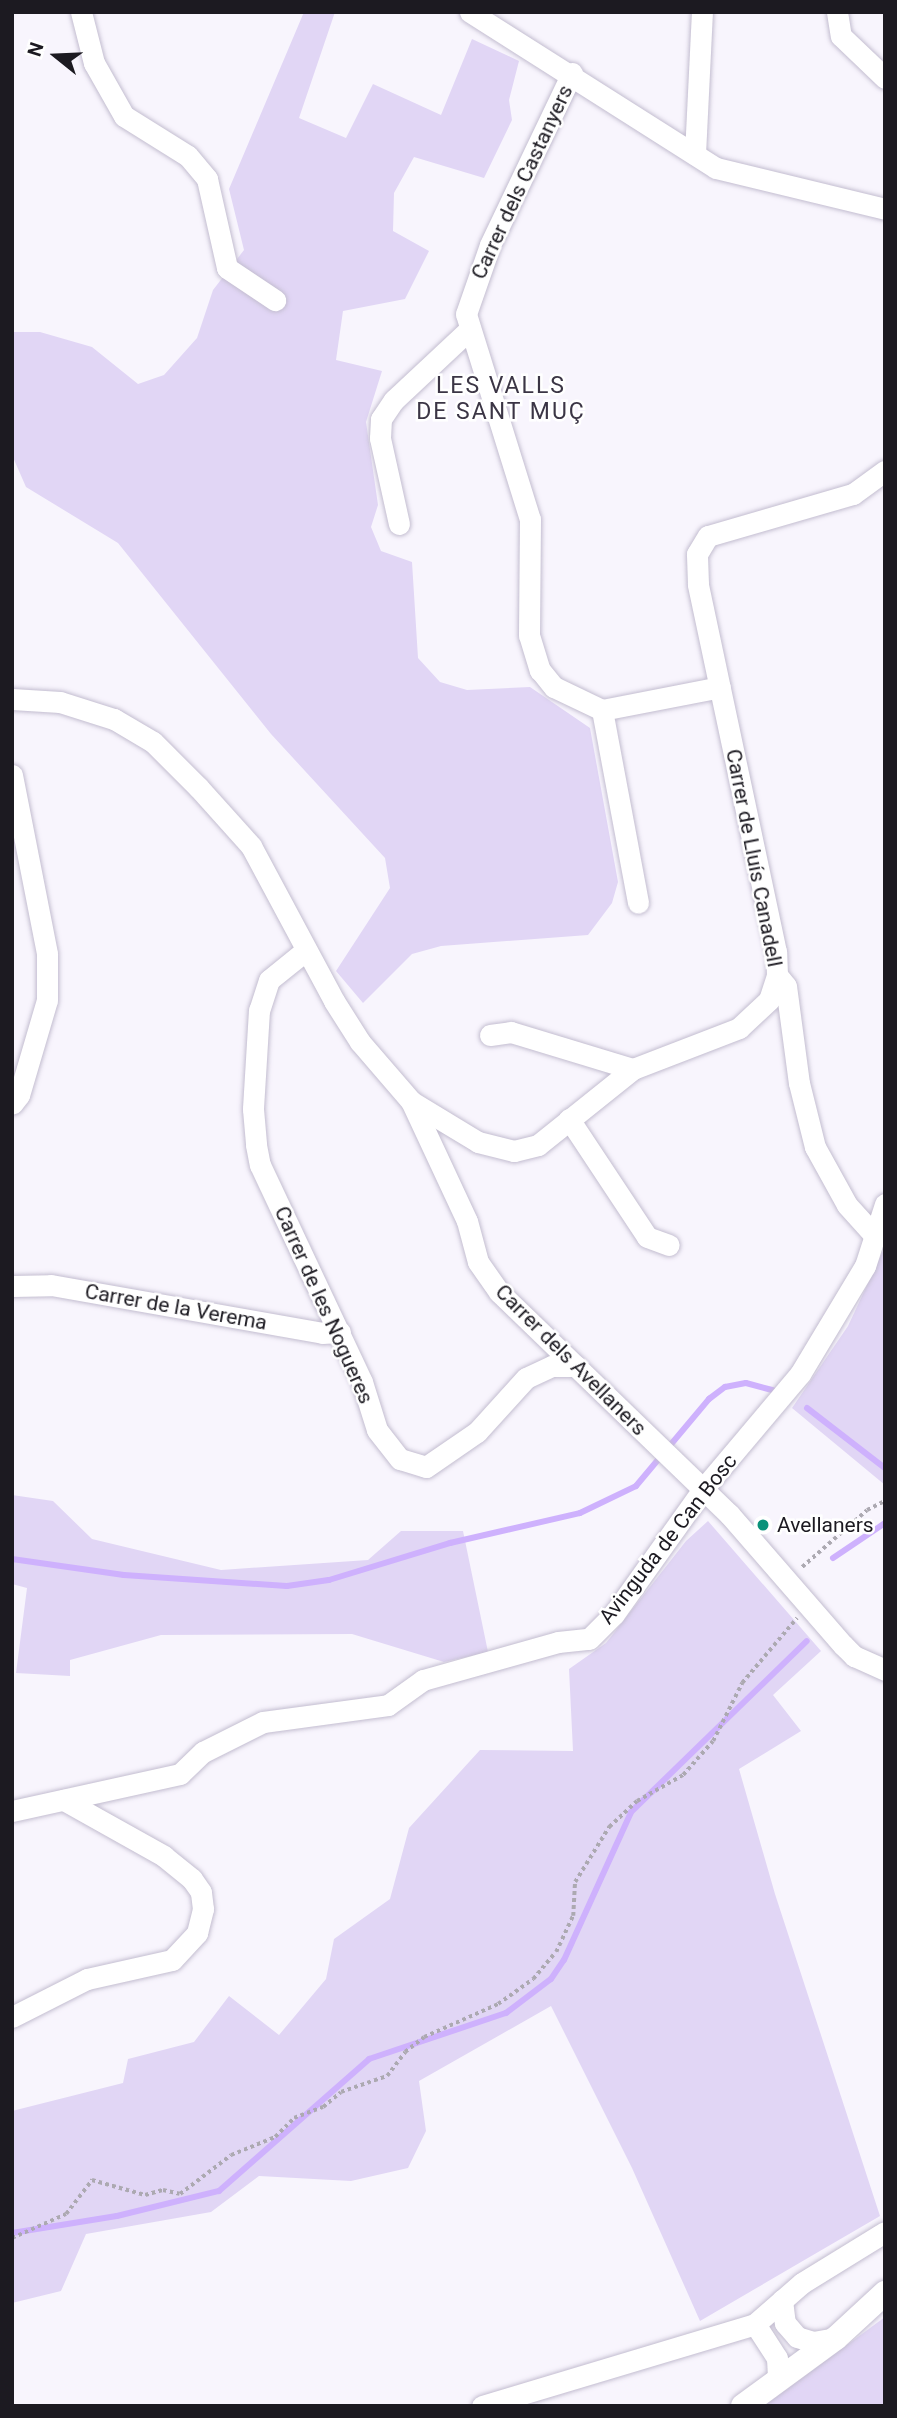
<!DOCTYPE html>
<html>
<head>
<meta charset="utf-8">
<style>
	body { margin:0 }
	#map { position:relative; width:897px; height:2418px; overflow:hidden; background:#f8f5fd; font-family:Roboto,sans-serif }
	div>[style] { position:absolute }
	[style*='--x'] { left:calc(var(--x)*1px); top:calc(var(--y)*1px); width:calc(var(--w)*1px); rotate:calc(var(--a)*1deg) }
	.green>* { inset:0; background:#e1d6f5 }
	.stream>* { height:6px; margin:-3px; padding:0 3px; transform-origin:3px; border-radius:3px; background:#ceb1fd }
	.path>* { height:3.5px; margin-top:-1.75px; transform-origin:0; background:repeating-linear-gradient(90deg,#aca9b1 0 3.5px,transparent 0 7px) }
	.roads { filter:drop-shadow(0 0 2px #c3bdd0) drop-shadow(0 0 2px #c3bdd0) }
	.minor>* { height:21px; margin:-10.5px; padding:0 10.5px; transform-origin:10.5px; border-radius:10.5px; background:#fff }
	.tertiary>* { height:24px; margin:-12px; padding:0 12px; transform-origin:12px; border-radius:12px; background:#fff }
	.dots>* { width:19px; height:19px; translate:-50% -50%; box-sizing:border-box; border:4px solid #fff; border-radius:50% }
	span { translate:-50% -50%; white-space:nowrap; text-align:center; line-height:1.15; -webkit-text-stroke:5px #fff; paint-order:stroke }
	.street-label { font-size:21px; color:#1c1a21 }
	.poi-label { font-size:21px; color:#1c1a21 }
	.left { translate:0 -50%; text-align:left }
	.neighbourhood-label { font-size:23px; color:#3b3545; letter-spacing:2px }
	.frame { position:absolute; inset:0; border:14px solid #1c1a21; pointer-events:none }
	.north { position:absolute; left:21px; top:21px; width:70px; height:70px; -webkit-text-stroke:5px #fff; paint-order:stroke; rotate:288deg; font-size:19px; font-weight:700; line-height:28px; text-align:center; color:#1c1a21 }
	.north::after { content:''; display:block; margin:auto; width:24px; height:32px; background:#1c1a21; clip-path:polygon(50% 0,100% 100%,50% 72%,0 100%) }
</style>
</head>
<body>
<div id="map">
	<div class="green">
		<i style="clip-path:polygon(304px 12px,335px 12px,299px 118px,346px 138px,373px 84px,441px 115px,472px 39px,519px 61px,509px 100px,512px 120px,484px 178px,414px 157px,394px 193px,393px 231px,429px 251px,405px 299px,343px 311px,336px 360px,382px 371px,366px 422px,378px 505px,371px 527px,381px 551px,412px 562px,418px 658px,440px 682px,467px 690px,530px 687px,590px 728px,618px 882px,612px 903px,588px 935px,441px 946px,412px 954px,363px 1003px,336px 971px,390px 888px,385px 858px,271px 734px,118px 543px,26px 487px,12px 455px,12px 332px,40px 332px,92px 347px,138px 384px,164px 375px,197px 338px,213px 290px,244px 250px,229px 189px)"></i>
		<i style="clip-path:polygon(885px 1247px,885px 1485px,792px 1408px,848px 1326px)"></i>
		<i style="clip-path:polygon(12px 1495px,53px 1501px,92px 1539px,221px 1570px,368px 1560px,401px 1531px,463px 1531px,488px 1652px,444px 1662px,352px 1634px,161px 1635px,70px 1660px,70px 1676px,16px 1673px,27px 1588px,12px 1584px)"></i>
		<i style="clip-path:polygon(708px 1521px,821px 1651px,773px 1695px,801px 1731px,739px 1769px,775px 1894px,880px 2216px,700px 2321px,632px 2168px,551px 2006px,419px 2081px,426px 2131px,408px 2168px,351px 2181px,259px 2176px,211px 2212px,86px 2234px,61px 2291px,12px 2303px,12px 2111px,123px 2083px,128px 2059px,194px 2042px,229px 1996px,279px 2035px,326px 1979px,334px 1939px,390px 1899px,409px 1828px,480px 1750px,573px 1751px,569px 1669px,606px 1643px,686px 1541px)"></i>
		<i style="clip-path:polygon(885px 2317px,885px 2406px,764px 2406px)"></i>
	</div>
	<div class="stream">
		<i style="--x:807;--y:1408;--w:98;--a:37.6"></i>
		<i style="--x:833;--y:1558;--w:63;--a:-33.9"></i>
		<i style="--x:12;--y:1559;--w:113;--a:8.1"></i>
		<i style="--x:124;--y:1575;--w:163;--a:3.9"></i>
		<i style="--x:287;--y:1586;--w:42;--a:-8.1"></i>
		<i style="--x:329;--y:1580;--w:127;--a:-17"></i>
		<i style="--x:450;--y:1543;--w:133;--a:-13"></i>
		<i style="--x:580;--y:1513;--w:62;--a:-25.7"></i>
		<i style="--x:636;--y:1486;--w:114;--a:-50"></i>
		<i style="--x:709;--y:1399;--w:20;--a:-37"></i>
		<i style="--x:725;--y:1387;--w:21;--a:-11"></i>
		<i style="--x:746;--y:1383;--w:28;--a:15"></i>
		<i style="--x:12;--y:2233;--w:106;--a:-9.2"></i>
		<i style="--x:117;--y:2216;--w:105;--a:-13.8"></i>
		<i style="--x:219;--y:2191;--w:200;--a:-41.3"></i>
		<i style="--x:369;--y:2059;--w:145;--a:-18.6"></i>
		<i style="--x:506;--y:2013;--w:56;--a:-37.1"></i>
		<i style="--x:551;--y:1979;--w:23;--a:-56"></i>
		<i style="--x:564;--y:1960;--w:162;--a:-65.6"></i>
		<i style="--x:631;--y:1812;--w:245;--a:-44.2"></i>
	</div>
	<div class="path">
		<i style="--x:802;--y:1567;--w:86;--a:-41.2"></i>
		<i style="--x:867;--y:1510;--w:20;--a:-27"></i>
		<i style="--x:12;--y:2238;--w:59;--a:-24"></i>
		<i style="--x:66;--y:2214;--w:43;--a:-52.6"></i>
		<i style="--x:92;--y:2180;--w:55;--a:15.8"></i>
		<i style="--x:145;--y:2195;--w:19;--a:-16"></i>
		<i style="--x:163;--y:2190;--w:17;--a:13"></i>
		<i style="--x:180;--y:2194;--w:64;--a:-37.4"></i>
		<i style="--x:231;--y:2155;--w:48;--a:-22.2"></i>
		<i style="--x:275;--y:2137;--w:27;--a:-45"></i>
		<i style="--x:294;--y:2118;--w:31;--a:-21"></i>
		<i style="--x:323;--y:2107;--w:23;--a:-40"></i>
		<i style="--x:341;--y:2092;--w:49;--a:-19.2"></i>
		<i style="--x:387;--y:2076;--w:30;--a:-53"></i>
		<i style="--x:405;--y:2052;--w:24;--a:-38"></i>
		<i style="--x:424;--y:2037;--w:81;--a:-24"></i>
		<i style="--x:498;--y:2004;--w:43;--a:-35.5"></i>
		<i style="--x:533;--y:1979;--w:35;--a:-50"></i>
		<i style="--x:556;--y:1952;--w:40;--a:-65"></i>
		<i style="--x:573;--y:1916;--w:34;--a:-87"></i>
		<i style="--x:575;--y:1882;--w:65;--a:-58.3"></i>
		<i style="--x:609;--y:1827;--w:38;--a:-43"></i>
		<i style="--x:637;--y:1801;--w:53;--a:-29.5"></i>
		<i style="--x:683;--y:1775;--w:45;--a:-48.6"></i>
		<i style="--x:713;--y:1741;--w:65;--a:-63.4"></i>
		<i style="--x:742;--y:1683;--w:85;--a:-49.8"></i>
	</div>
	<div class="roads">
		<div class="minor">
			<i style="--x:81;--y:12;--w:53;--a:75.7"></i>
			<i style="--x:94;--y:63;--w:61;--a:60.5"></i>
			<i style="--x:124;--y:116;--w:75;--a:32"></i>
			<i style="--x:188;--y:156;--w:30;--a:50"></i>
			<i style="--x:207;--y:179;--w:91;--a:77.3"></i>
			<i style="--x:227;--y:268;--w:58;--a:33.7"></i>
			<i style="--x:470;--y:12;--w:291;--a:32.4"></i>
			<i style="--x:716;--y:168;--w:174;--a:13.6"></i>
			<i style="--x:837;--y:12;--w:24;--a:81"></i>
			<i style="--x:841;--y:36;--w:61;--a:43.7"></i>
			<i style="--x:572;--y:73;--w:191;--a:115.5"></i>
			<i style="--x:490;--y:245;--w:73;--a:109.2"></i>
			<i style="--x:466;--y:314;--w:215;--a:72.7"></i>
			<i style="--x:530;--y:519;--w:116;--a:90.5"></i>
			<i style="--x:529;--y:635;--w:37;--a:73"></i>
			<i style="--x:540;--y:670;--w:22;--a:51"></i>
			<i style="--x:554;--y:687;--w:53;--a:25.6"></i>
			<i style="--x:602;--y:710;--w:120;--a:-11"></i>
			<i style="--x:695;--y:154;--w:142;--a:-87.2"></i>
			<i style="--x:399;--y:524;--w:88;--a:-102.5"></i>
			<i style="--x:380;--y:438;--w:19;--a:-87"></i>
			<i style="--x:381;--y:419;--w:23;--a:-56"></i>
			<i style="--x:394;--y:400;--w:104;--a:-43.1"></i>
			<i style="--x:12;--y:699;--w:48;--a:3.6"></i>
			<i style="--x:60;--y:702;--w:57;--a:17.5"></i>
			<i style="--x:114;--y:719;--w:45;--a:30.5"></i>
			<i style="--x:153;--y:742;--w:65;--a:45"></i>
			<i style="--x:199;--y:788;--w:78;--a:48.1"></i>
			<i style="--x:251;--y:846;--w:176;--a:61.8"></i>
			<i style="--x:334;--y:1001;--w:49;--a:57.6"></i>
			<i style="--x:360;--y:1042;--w:78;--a:49.2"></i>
			<i style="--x:411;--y:1101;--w:132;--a:65"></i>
			<i style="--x:467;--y:1221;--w:42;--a:75"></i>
			<i style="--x:478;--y:1262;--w:37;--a:55"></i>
			<i style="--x:499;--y:1292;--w:320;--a:44"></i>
			<i style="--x:729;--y:1514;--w:174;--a:49"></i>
			<i style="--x:843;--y:1645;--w:16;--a:45"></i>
			<i style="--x:854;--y:1656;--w:34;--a:24"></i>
			<i style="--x:602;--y:710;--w:196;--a:79.4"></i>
			<i style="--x:12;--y:775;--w:182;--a:78.9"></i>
			<i style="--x:47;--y:954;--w:46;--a:90"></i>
			<i style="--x:47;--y:1000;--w:99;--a:106.4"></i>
			<i style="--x:19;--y:1095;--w:11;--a:128"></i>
			<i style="--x:305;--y:951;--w:46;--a:141.1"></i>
			<i style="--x:269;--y:980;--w:32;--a:108"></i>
			<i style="--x:259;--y:1010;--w:99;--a:93.5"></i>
			<i style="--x:253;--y:1109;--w:36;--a:85"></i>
			<i style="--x:256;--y:1145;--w:20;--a:79"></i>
			<i style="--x:260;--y:1165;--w:240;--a:64.8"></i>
			<i style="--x:362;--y:1382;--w:50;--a:72.6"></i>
			<i style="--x:377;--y:1430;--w:37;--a:52"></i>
			<i style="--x:400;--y:1459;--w:27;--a:17"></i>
			<i style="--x:426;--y:1467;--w:62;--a:-34.5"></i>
			<i style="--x:477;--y:1432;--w:73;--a:-47.8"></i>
			<i style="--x:526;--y:1378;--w:29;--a:-25"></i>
			<i style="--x:552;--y:1366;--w:24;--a:0"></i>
			<i style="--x:777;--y:975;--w:14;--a:51"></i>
			<i style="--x:786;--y:986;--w:98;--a:82.4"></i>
			<i style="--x:799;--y:1083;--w:66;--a:76"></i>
			<i style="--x:815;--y:1147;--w:66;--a:61.1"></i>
			<i style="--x:847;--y:1205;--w:42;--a:47.9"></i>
			<i style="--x:490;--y:1035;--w:21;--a:-8"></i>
			<i style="--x:511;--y:1032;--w:127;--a:16.9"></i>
			<i style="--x:412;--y:1102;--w:77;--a:31.2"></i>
			<i style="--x:478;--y:1142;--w:37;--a:14"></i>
			<i style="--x:514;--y:1151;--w:25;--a:-14"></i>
			<i style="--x:538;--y:1145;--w:122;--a:-38.7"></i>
			<i style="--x:633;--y:1069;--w:114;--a:-21.1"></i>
			<i style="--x:739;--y:1028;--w:41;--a:-43"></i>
			<i style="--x:769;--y:1000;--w:26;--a:-72"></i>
			<i style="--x:777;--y:975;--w:23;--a:-92"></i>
			<i style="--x:776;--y:952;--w:376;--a:-102"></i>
			<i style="--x:698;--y:584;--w:30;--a:-92"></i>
			<i style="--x:697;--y:554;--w:21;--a:-59"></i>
			<i style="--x:708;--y:536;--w:151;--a:-16.2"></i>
			<i style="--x:853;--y:494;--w:39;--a:-36"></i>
			<i style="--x:569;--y:1119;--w:141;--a:56.5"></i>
			<i style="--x:647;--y:1237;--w:23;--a:20"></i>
			<i style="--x:12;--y:1286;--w:39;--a:-1"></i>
			<i style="--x:51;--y:1285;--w:275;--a:10"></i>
			<i style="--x:322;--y:1333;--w:18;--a:-3"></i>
			<i style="--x:12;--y:1811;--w:172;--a:-12.4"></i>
			<i style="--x:180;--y:1774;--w:32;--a:-44"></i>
			<i style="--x:203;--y:1752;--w:67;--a:-26.6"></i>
			<i style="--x:263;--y:1722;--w:126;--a:-7.7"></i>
			<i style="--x:388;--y:1705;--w:43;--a:-35.5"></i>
			<i style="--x:423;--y:1680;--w:140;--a:-15.7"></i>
			<i style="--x:558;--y:1642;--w:31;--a:-6"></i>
			<i style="--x:589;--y:1639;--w:35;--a:-45"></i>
			<i style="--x:614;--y:1614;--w:153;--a:-54.5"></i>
			<i style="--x:703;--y:1489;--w:150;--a:-49.9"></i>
			<i style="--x:800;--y:1374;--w:126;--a:-59"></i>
			<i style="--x:865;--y:1266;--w:65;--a:-72.1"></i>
			<i style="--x:12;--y:2017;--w:84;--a:-26.9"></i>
			<i style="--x:87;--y:1979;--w:87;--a:-12.6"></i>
			<i style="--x:172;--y:1960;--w:37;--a:-47"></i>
			<i style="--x:197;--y:1933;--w:25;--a:-76"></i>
			<i style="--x:203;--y:1909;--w:17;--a:-97"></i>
			<i style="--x:201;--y:1892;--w:16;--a:-125"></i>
			<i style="--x:192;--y:1879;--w:36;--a:-141"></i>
			<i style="--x:164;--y:1856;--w:115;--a:-150.8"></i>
			<i style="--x:782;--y:2300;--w:23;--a:83"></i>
			<i style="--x:785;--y:2323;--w:18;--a:49"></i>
			<i style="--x:797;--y:2337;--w:17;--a:17"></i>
			<i style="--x:813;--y:2342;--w:23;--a:-10"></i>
			<i style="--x:755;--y:2324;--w:40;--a:57.1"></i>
			<i style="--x:777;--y:2358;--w:22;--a:87"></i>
			<i style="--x:482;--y:2406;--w:285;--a:-16.7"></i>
			<i style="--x:755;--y:2324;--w:62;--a:-41.1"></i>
			<i style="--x:802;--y:2283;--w:97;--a:-31.6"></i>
		</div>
		<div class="tertiary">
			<i style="--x:743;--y:2406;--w:115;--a:-36.2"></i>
			<i style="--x:836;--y:2338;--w:67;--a:-42.6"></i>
		</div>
	</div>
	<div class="dots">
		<i style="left:763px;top:1525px;background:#0a917a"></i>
	</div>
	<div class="street-label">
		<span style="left:522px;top:182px;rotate:-65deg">Carrer dels Castanyers</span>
		<span style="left:754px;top:858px;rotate:79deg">Carrer de Lluís Canadell</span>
		<span style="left:324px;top:1305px;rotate:66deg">Carrer de les Nogueres</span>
		<span style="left:176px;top:1307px;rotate:10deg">Carrer de la Verema</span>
		<span style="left:571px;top:1360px;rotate:45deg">Carrer dels Avellaners</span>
		<span style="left:668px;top:1539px;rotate:-52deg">Avinguda de Can Bosc</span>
	</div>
	<div class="poi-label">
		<span class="left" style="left:777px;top:1525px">Avellaners</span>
	</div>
	<div class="neighbourhood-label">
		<span style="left:501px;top:399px">LES VALLS<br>DE SANT MUÇ</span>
	</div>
	<div class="frame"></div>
	<div class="north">N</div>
</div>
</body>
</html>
